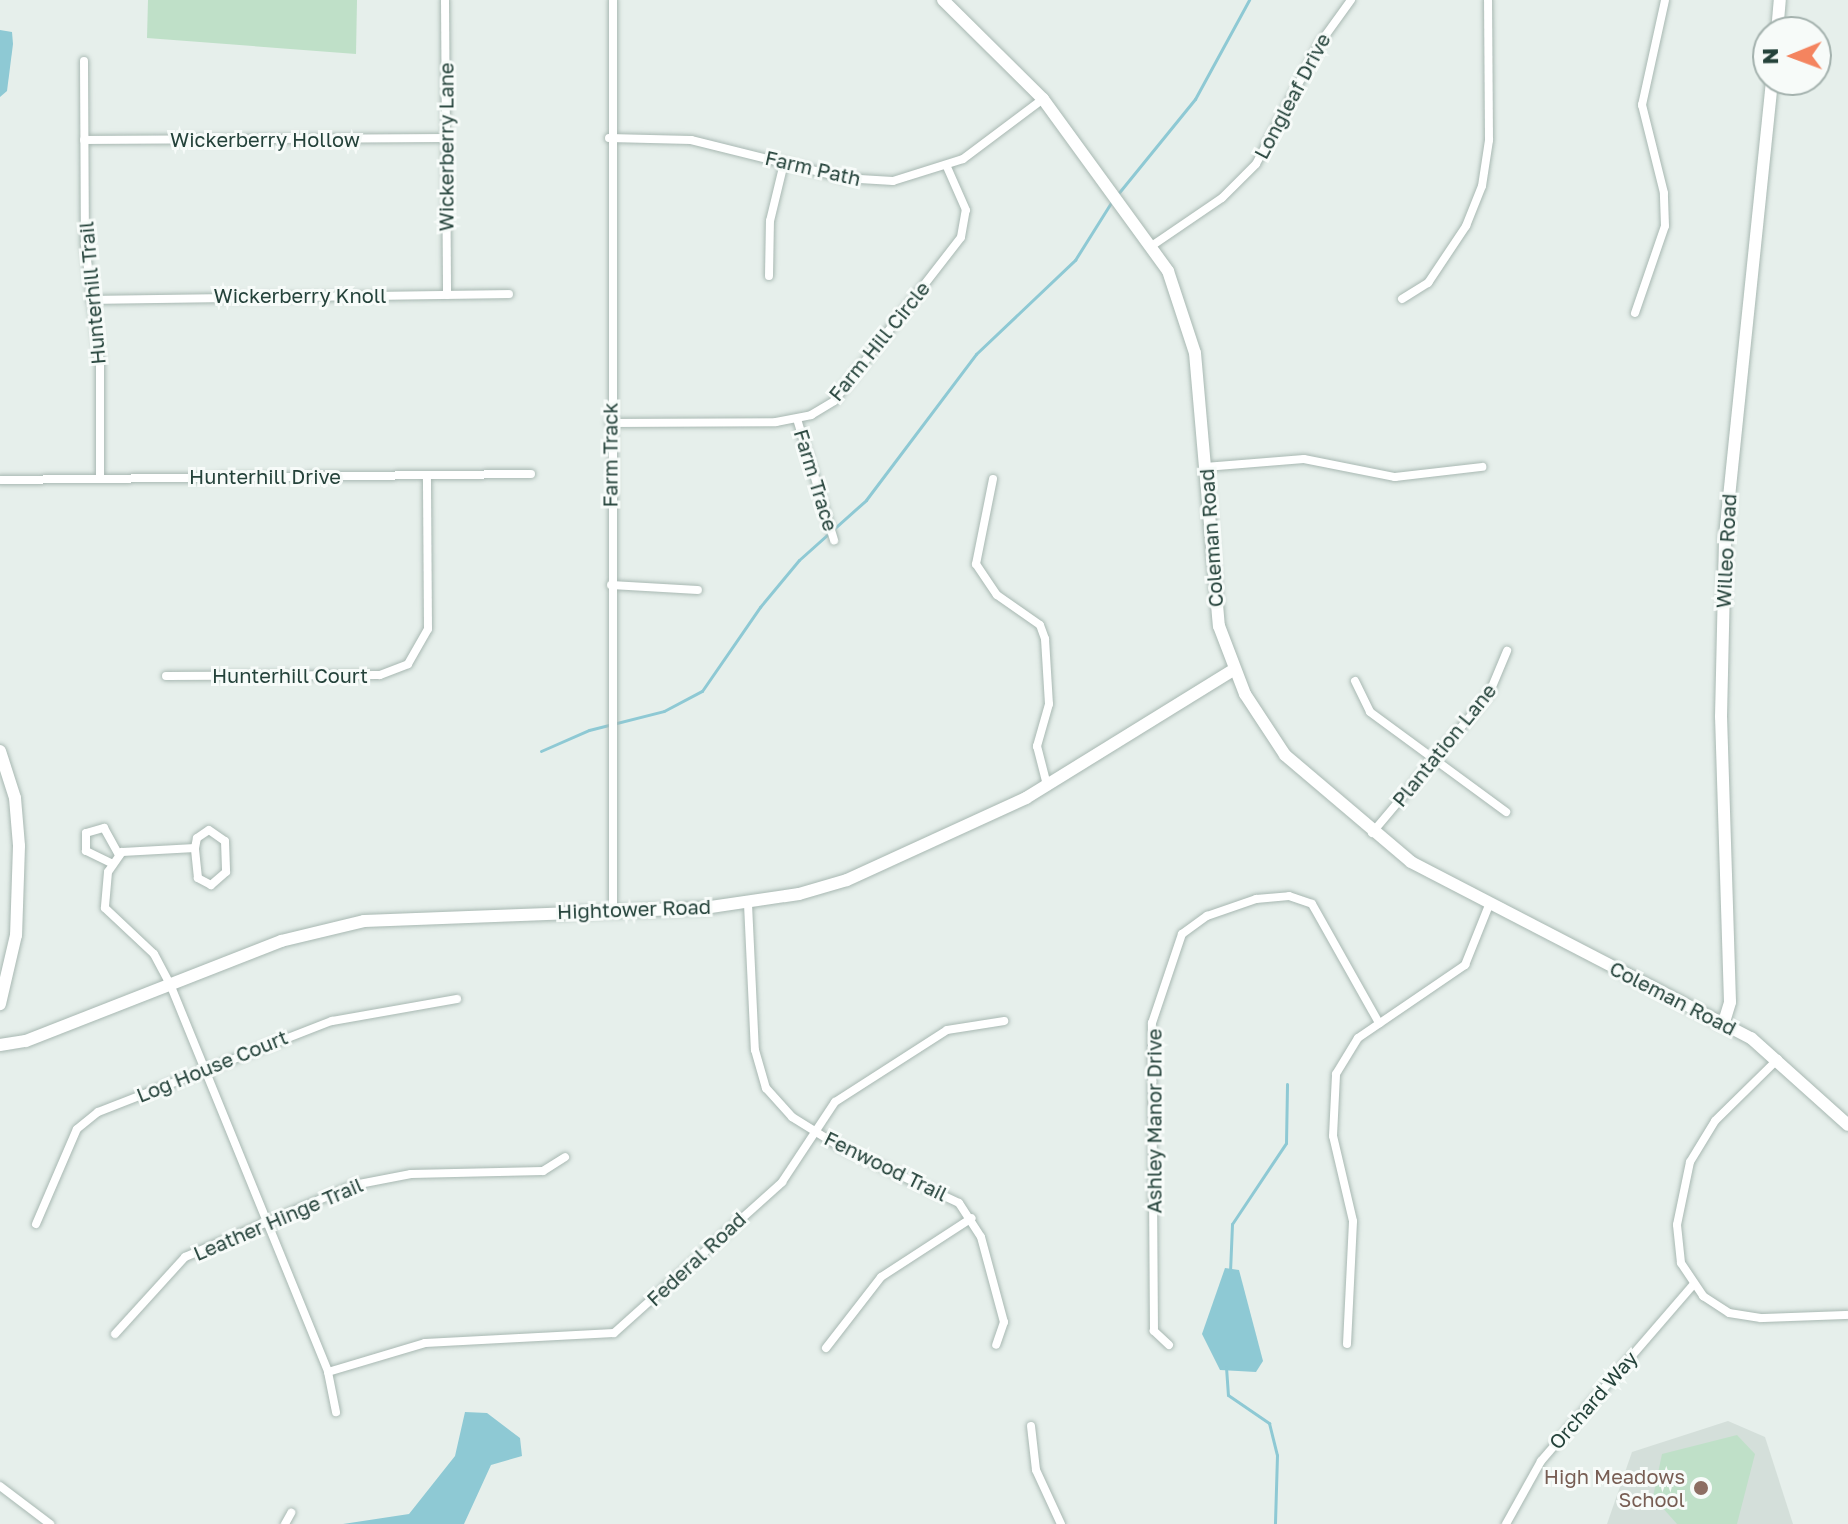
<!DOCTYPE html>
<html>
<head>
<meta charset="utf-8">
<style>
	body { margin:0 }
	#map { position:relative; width:1848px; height:1524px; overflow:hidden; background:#e6efeb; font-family:"Golos Text",sans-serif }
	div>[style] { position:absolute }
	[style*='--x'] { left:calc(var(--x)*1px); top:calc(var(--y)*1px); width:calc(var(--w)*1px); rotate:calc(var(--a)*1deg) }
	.built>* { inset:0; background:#d4dfda }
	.green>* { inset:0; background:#bfe0c8 }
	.water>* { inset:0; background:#8ec9d4 }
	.stream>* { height:3px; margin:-1.5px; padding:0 1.5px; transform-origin:1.5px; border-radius:1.5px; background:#8ec9d4 }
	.roads { filter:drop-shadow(0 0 2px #a8b8b2) drop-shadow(0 0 2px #a8b8b2) }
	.street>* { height:8px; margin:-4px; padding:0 4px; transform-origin:4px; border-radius:4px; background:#fff }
	.secondary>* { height:12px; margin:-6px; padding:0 6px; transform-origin:6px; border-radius:6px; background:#fff }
	.dots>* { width:22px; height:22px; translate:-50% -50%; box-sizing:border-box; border:4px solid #f7fbf9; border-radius:50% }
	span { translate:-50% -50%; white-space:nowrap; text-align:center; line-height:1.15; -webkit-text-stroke:6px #f7fbf9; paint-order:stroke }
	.street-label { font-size:20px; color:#24423a }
	.education-label { font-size:20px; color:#785e54 }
	.right { translate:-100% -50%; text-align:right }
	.north { position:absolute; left:1752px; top:16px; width:80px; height:80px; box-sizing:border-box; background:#f7fbf9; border:2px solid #a3b1ad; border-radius:50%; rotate:269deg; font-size:22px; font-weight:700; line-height:32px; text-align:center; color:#24423a }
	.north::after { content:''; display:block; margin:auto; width:28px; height:36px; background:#f4845f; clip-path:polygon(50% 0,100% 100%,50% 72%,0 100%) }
</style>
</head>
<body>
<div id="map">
	<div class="built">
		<i style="clip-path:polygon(1728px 1421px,1765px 1437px,1793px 1524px,1607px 1524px,1632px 1452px)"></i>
	</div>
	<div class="green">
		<i style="clip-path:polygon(148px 0,357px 0,356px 54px,147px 38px)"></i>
		<i style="clip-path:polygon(1737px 1435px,1755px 1454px,1737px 1524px,1677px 1524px,1653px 1497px,1662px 1454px)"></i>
	</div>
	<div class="water">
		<i style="clip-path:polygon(0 30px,12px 32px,13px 44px,7px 91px,0 97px)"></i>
		<i style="clip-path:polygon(1225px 1268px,1239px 1270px,1263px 1361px,1256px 1372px,1220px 1370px,1202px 1334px)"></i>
		<i style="clip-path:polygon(465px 1412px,487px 1413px,520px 1438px,522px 1456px,491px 1465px,464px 1524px,343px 1524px,409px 1514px,455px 1456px)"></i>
	</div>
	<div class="stream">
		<i style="--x:1117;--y:195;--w:124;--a:-50.9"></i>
		<i style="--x:1195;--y:99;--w:113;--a:-61.4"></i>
		<i style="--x:541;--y:751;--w:52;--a:-23.6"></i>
		<i style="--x:589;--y:730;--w:77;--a:-14.2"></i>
		<i style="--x:664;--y:711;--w:43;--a:-27.8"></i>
		<i style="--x:702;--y:691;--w:102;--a:-55.4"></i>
		<i style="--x:760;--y:607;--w:61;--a:-50.3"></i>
		<i style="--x:799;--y:560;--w:90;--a:-41.8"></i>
		<i style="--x:866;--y:500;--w:183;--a:-53"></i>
		<i style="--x:976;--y:354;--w:137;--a:-43.5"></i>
		<i style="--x:1075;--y:260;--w:70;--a:-57.9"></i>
		<i style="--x:1230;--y:1272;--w:48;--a:-87.6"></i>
		<i style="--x:1232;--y:1224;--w:97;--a:-56.3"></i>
		<i style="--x:1286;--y:1143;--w:59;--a:-89"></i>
		<i style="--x:1226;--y:1367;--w:28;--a:86"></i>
		<i style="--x:1228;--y:1395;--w:50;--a:34.3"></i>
		<i style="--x:1269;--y:1423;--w:33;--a:76"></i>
		<i style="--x:1277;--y:1455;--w:69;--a:91.7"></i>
	</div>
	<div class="roads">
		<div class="street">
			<i style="--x:445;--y:0;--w:295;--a:89.6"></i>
			<i style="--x:84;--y:61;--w:183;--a:89.7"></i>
			<i style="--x:85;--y:244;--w:120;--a:82.8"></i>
			<i style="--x:100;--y:363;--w:114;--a:90"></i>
			<i style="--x:609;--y:138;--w:82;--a:1.4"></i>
			<i style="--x:691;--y:140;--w:157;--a:14"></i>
			<i style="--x:843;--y:178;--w:50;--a:3.4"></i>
			<i style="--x:893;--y:181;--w:73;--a:-17.4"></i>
			<i style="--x:963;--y:159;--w:100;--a:-36.9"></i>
			<i style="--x:84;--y:140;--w:361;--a:-0.3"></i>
			<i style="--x:1153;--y:245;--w:83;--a:-34.3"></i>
			<i style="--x:1222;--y:198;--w:48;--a:-45"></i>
			<i style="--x:1256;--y:164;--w:137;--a:-62.1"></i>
			<i style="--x:1320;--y:43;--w:53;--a:-54.2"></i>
			<i style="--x:769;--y:276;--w:55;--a:-89"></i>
			<i style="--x:770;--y:221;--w:60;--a:-76.4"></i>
			<i style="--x:1402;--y:299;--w:31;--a:-32"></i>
			<i style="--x:1428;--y:283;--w:69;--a:-56.3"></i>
			<i style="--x:1466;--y:226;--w:43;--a:-68.2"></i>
			<i style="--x:1482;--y:186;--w:47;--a:-81.3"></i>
			<i style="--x:1489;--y:140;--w:140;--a:-90.4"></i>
			<i style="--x:91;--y:300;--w:418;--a:-0.8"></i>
			<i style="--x:1635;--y:313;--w:92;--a:-71"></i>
			<i style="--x:1665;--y:226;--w:33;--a:-92"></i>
			<i style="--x:1664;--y:193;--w:91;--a:-104"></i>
			<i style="--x:1642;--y:105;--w:107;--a:-77.6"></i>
			<i style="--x:797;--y:419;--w:127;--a:73"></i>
			<i style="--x:610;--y:423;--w:166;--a:-0.3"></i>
			<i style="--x:776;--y:422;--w:36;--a:-11"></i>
			<i style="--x:811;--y:415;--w:27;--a:-31"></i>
			<i style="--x:834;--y:401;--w:207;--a:-52.2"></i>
			<i style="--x:961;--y:237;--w:27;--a:-80"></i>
			<i style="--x:966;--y:210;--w:47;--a:-113.8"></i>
			<i style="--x:1205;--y:467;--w:99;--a:-4.6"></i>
			<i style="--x:1304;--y:459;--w:93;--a:11.2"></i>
			<i style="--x:1395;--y:477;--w:88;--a:-6.6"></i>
			<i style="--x:993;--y:479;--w:87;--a:101.3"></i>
			<i style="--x:976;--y:564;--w:37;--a:56"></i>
			<i style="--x:997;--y:595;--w:52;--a:34.9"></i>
			<i style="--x:1040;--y:625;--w:15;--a:70"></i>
			<i style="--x:1045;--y:639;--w:65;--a:86.5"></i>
			<i style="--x:1049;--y:704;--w:44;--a:105.9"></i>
			<i style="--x:1037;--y:746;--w:40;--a:75.6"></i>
			<i style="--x:0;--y:480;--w:531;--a:-0.65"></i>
			<i style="--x:611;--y:585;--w:87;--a:3.3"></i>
			<i style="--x:166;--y:676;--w:214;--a:-0.3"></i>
			<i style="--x:380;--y:675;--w:30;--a:-21"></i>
			<i style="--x:408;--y:664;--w:40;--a:-60.3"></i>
			<i style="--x:428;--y:629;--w:154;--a:-90.4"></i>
			<i style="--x:1355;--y:681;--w:34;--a:64"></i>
			<i style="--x:1370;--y:712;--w:169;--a:36.3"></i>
			<i style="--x:209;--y:830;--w:19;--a:35"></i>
			<i style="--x:225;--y:841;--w:31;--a:88"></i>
			<i style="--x:226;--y:872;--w:20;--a:139"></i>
			<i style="--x:211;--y:885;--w:15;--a:-152"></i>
			<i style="--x:198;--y:878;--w:30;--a:-96"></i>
			<i style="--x:195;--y:848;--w:10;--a:-79"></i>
			<i style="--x:197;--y:838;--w:14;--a:-34"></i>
			<i style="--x:1372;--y:833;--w:182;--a:-49.9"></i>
			<i style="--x:1489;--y:694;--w:47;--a:-67.3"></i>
			<i style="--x:195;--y:848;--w:73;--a:176.9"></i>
			<i style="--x:122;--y:852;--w:24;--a:125"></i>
			<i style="--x:108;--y:872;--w:36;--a:95"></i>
			<i style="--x:105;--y:908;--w:67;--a:43.2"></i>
			<i style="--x:154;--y:954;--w:34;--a:62"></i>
			<i style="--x:170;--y:984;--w:419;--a:67.8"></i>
			<i style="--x:328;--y:1372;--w:41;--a:78.7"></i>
			<i style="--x:111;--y:863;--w:28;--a:-154"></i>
			<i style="--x:86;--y:851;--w:18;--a:-90"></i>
			<i style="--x:86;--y:833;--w:19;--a:-16"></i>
			<i style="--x:104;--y:828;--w:31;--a:61"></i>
			<i style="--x:748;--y:904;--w:146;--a:87.3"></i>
			<i style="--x:755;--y:1050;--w:40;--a:74"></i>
			<i style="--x:766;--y:1088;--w:39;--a:48"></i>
			<i style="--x:792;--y:1117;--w:59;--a:31.8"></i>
			<i style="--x:842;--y:1148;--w:129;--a:25.2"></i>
			<i style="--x:959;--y:1203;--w:40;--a:57.1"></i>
			<i style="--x:981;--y:1237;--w:88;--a:74.9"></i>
			<i style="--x:1004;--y:1322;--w:24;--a:109"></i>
			<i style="--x:613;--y:910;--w:910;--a:-90"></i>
			<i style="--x:1778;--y:1059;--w:88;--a:135.5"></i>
			<i style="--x:1715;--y:1121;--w:48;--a:121.4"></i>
			<i style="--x:1690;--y:1162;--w:64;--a:101.7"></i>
			<i style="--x:1677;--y:1225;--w:38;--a:84"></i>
			<i style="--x:1681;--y:1263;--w:40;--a:56"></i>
			<i style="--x:1703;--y:1296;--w:31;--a:33"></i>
			<i style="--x:1729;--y:1313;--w:32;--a:9"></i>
			<i style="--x:1761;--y:1318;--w:87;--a:-2"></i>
			<i style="--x:36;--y:1224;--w:103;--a:-66.7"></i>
			<i style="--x:77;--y:1129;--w:27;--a:-39"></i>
			<i style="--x:98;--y:1112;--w:251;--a:-21.3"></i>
			<i style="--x:332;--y:1021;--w:127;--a:-10"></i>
			<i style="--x:115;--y:1334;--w:104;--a:-47.7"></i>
			<i style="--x:185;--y:1257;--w:184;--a:-23.1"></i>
			<i style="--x:354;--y:1185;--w:58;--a:-10.9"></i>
			<i style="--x:411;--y:1174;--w:132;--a:-1.3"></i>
			<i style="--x:543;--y:1171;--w:26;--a:-32"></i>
			<i style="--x:1347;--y:1344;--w:123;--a:-87.2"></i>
			<i style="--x:1353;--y:1221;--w:87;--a:-103.2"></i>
			<i style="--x:1333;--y:1136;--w:62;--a:-87.2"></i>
			<i style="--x:1336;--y:1074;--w:42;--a:-58.6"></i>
			<i style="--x:1358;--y:1038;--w:130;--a:-34.3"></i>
			<i style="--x:1465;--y:965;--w:65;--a:-68.2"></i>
			<i style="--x:1169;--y:1345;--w:21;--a:-137"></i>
			<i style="--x:1154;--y:1331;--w:308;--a:-90.4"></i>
			<i style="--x:1152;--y:1023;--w:94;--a:-71.4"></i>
			<i style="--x:1182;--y:934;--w:31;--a:-36"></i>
			<i style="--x:1207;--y:916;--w:52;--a:-19.1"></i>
			<i style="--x:1256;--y:899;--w:33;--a:-5"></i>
			<i style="--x:1289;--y:896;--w:24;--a:19"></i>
			<i style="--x:1312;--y:904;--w:137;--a:60.6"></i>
			<i style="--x:826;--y:1348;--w:90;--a:-52.2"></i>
			<i style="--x:881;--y:1277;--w:108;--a:-33"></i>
			<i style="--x:328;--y:1372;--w:101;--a:-16.6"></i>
			<i style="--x:425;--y:1343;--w:189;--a:-3"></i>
			<i style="--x:614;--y:1333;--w:226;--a:-41.9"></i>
			<i style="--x:782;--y:1182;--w:96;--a:-56.5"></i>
			<i style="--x:835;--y:1102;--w:133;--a:-32.7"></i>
			<i style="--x:947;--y:1030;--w:58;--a:-9"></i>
			<i style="--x:1031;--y:1426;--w:44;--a:83.5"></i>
			<i style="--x:1036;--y:1470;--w:60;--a:65.2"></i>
			<i style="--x:0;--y:1486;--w:63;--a:37.2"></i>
			<i style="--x:285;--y:1524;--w:13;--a:-61"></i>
			<i style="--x:1506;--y:1524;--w:72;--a:-60.9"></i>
			<i style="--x:1541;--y:1461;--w:233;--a:-49.2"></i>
		</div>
		<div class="secondary">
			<i style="--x:943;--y:0;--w:141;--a:44.7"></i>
			<i style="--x:1043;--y:99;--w:213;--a:54"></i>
			<i style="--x:1168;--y:271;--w:86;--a:71.8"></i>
			<i style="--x:1195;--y:353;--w:274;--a:85"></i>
			<i style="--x:1219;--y:626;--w:73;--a:69.1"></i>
			<i style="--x:1245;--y:694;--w:73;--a:56.7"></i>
			<i style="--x:1285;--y:755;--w:165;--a:40.3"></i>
			<i style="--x:1411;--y:862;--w:383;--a:27.4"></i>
			<i style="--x:1751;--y:1038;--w:130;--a:41.9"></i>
			<i style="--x:1777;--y:32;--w:32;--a:-85"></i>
			<i style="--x:0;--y:751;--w:49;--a:72.3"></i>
			<i style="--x:15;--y:798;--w:48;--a:85.2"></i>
			<i style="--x:19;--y:846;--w:89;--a:91.9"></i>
			<i style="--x:16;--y:935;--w:71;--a:103.1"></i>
			<i style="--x:1724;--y:1022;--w:21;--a:-73"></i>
			<i style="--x:1730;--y:1002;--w:285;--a:-91.8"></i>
			<i style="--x:1721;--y:717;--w:181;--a:-88.7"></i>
			<i style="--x:1725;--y:536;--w:458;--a:-84.1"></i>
			<i style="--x:0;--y:1045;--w:26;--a:-9"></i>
			<i style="--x:26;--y:1041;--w:274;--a:-21.4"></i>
			<i style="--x:281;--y:941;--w:85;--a:-13.5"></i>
			<i style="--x:364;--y:921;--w:340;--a:-2.2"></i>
			<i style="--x:704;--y:908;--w:96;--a:-8.4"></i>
			<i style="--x:799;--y:894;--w:50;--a:-16.3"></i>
			<i style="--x:847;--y:880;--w:197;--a:-24.6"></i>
			<i style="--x:1026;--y:798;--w:243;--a:-31.7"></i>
		</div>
	</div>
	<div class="dots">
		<i style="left:1701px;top:1488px;background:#8d6e63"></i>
	</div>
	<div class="street-label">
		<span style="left:1292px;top:96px;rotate:-62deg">Longleaf Drive</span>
		<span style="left:265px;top:139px">Wickerberry Hollow</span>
		<span style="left:446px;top:147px;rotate:-90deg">Wickerberry Lane</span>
		<span style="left:813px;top:168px;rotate:13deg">Farm Path</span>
		<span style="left:92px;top:293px;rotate:-95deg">Hunterhill Trail</span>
		<span style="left:300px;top:295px">Wickerberry Knoll</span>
		<span style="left:879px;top:341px;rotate:-51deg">Farm Hill Circle</span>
		<span style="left:610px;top:455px;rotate:-90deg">Farm Track</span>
		<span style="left:265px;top:476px">Hunterhill Drive</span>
		<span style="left:816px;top:480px;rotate:73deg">Farm Trace</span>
		<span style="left:1211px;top:538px;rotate:-94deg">Coleman Road</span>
		<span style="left:1726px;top:551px;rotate:-87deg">Willeo Road</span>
		<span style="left:290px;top:675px">Hunterhill Court</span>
		<span style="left:1444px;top:745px;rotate:-51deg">Plantation Lane</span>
		<span style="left:634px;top:909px;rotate:-2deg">Hightower Road</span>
		<span style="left:1673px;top:998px;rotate:27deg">Coleman Road</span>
		<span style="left:212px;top:1066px;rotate:-22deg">Log House Court</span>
		<span style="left:1154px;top:1121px;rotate:-90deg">Ashley Manor Drive</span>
		<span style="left:886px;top:1166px;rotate:26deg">Fenwood Trail</span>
		<span style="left:278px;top:1219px;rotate:-23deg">Leather Hinge Trail</span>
		<span style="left:696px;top:1259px;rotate:-43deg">Federal Road</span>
		<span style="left:1593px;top:1400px;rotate:-49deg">Orchard Way</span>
	</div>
	<div class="education-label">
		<span class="right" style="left:1685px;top:1488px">High Meadows<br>School</span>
	</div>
	<div class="north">N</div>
</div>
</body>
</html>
